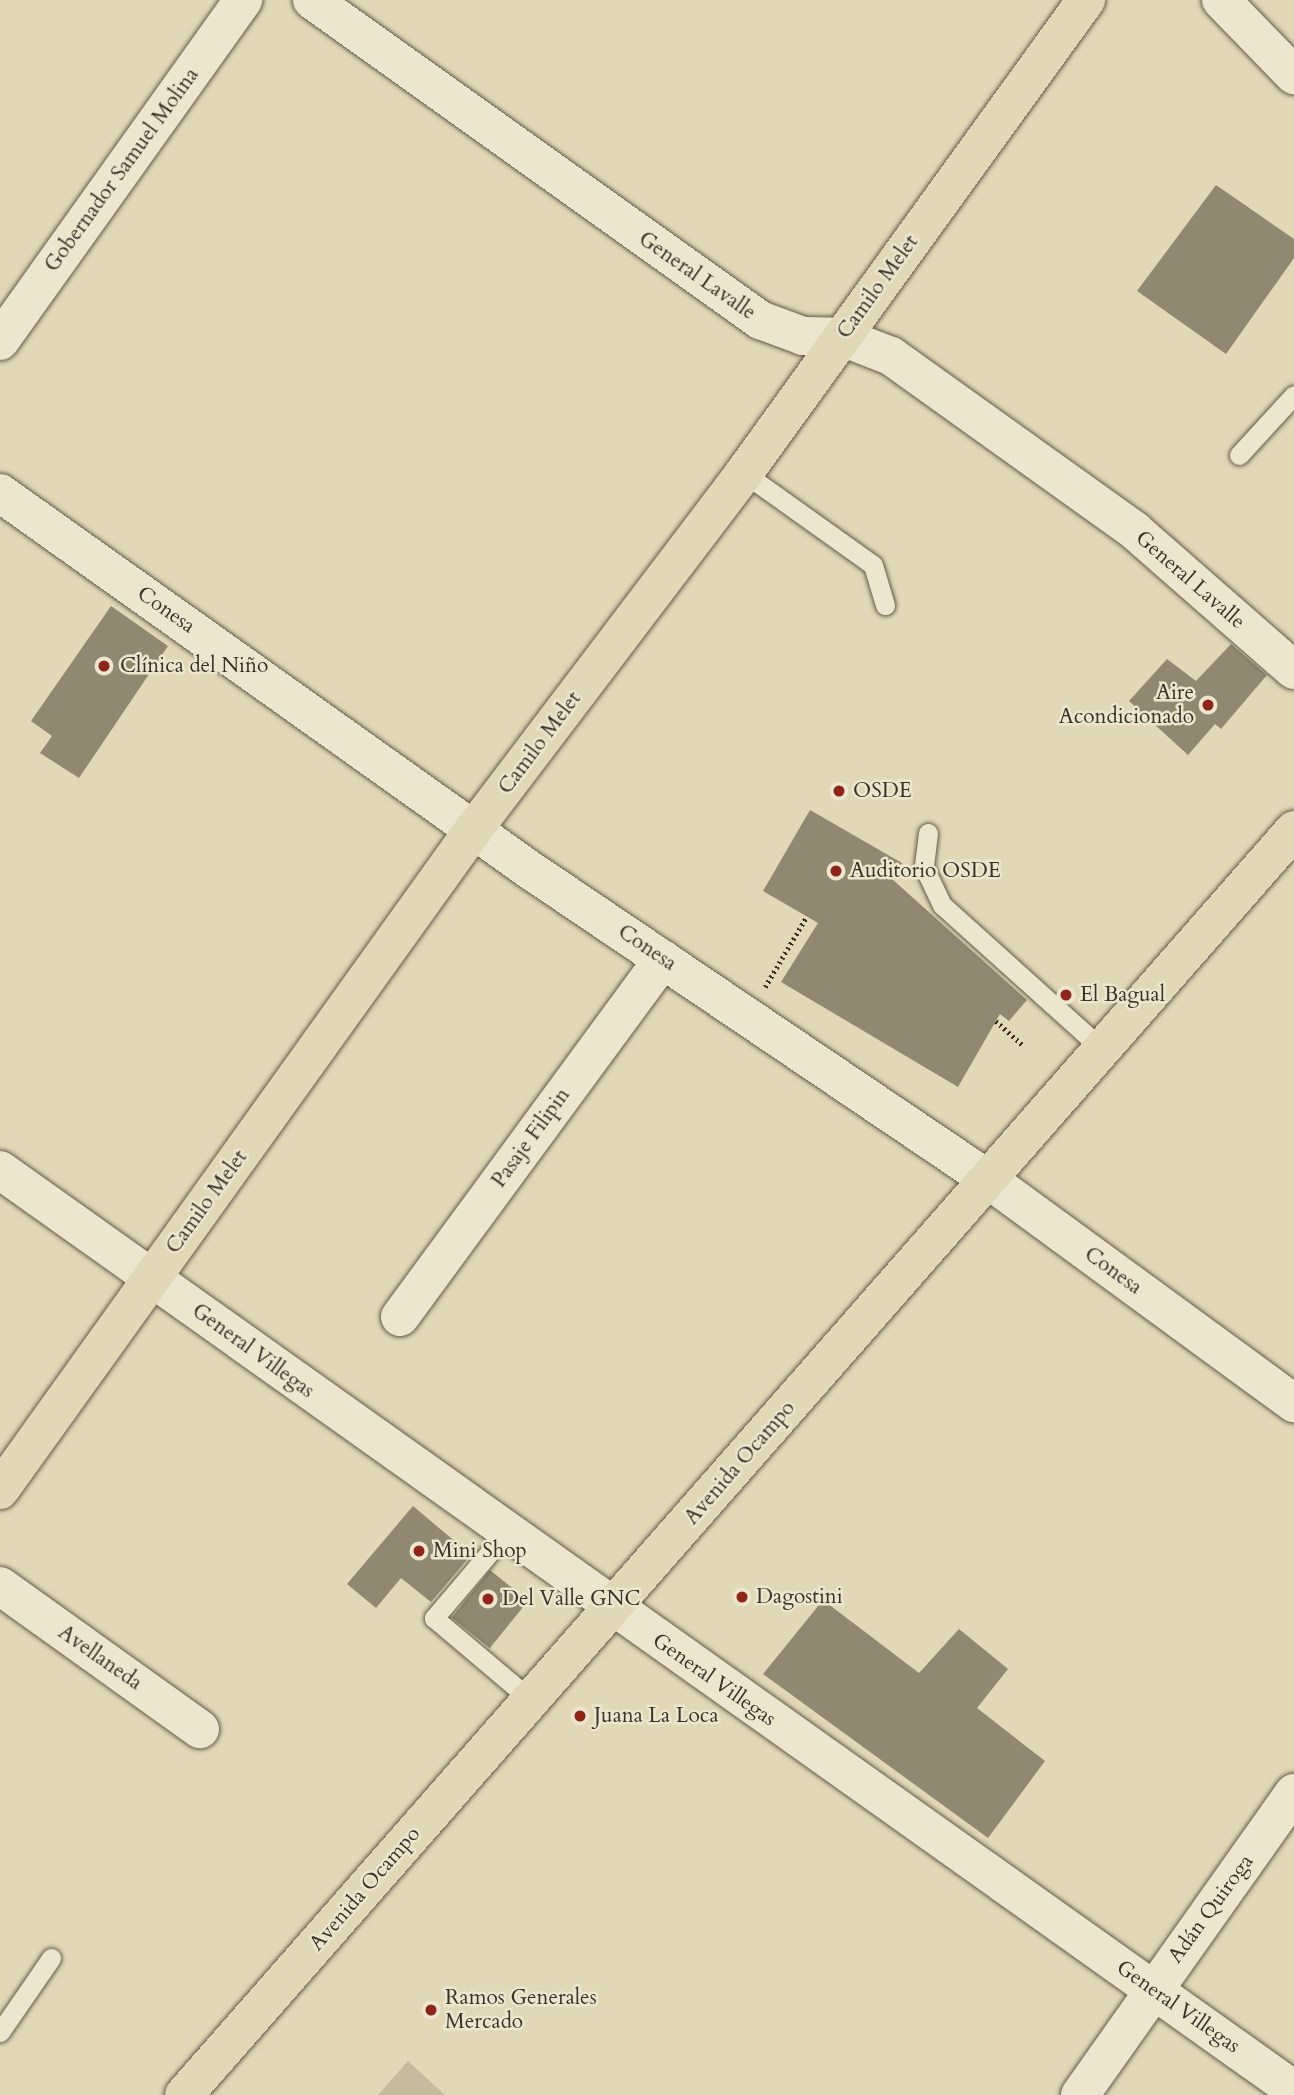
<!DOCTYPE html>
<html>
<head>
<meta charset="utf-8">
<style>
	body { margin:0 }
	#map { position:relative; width:1294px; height:2095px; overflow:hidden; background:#e1d8b5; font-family:Cardo,serif }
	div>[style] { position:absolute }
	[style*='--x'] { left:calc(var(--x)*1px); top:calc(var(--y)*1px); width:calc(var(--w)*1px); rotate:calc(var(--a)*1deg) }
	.green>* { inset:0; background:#c4bc9d }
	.building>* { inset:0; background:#908871; transform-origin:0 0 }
	.path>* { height:4.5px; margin-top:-2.25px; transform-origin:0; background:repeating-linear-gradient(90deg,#393127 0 2px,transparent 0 5.5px) }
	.roads { filter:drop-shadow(0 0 2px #635b4a) drop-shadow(0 0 2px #635b4a) }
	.service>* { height:19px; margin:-9.5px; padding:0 9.5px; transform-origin:9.5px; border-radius:9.5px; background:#ece6cf }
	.minor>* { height:38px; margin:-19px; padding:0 19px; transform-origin:19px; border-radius:19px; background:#ece6cf }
	.primary>* { height:38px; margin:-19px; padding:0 19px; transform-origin:19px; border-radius:19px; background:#e1d8b5 }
	.dots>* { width:19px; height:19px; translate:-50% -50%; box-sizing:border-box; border:4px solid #ece6cf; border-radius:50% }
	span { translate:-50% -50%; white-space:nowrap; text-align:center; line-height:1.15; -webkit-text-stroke:5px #ece6cf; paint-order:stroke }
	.street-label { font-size:21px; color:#393127 }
	.poi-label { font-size:21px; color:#393127 }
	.left { translate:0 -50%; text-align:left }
	.right { translate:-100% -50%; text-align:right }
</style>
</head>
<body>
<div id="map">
	<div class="green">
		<i style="clip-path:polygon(408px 2061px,445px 2095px,378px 2095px)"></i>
	</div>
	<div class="building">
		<i style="clip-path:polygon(1216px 185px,1294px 239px,1294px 258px,1226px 354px,1137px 291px)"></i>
		<i style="clip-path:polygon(111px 606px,168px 646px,79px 778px,40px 753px,52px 736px,31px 721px)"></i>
		<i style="clip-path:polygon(1231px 644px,1267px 675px,1221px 729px,1215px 724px,1188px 755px,1129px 701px,1167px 659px,1196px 681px)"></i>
		<i style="clip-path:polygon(810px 810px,902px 863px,892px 879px,1027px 1000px,1009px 1021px,1000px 1014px,958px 1087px,781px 982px,818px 923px,763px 891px)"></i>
		<i style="clip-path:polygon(413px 1506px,471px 1555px,431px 1602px,401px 1578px,376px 1608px,347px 1584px)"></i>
		<i style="left:490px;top:1570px;width:49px;height:61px;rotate:39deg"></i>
		<i style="clip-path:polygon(823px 1600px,919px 1673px,959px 1629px,1008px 1669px,977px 1708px,1045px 1761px,988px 1838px,763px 1674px)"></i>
	</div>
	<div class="path">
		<i style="--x:765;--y:987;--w:82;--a:-59.4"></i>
		<i style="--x:996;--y:1021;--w:38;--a:42"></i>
	</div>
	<div class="roads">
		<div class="service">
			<i style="--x:1239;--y:455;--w:81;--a:-47.5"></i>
			<i style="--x:744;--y:473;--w:158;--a:35.5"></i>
			<i style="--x:873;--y:565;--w:42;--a:73.3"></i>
			<i style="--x:928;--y:833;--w:34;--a:97"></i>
			<i style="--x:924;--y:867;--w:42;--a:64.7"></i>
			<i style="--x:942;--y:905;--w:217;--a:42"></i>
			<i style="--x:507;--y:1532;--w:113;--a:130.3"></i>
			<i style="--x:434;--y:1618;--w:127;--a:40.2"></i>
			<i style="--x:0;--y:2032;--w:90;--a:-55.4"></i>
		</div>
		<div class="minor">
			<i style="--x:312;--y:0;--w:551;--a:35.54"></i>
			<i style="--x:760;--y:320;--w:46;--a:20.4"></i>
			<i style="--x:803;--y:336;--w:39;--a:1"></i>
			<i style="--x:842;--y:337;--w:53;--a:21.2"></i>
			<i style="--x:891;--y:356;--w:300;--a:35.6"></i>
			<i style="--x:1135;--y:531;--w:211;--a:41.2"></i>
			<i style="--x:1221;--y:0;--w:105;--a:45.8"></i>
			<i style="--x:0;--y:341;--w:419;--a:-54.5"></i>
			<i style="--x:0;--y:493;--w:647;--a:35.43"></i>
			<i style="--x:527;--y:868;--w:557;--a:34.03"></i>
			<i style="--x:989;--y:1180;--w:378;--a:36.2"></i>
			<i style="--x:0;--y:1170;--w:1588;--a:35.41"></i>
			<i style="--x:400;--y:1317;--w:444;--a:-53.7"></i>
			<i style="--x:0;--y:1586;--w:246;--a:35.6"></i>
			<i style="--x:1080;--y:2095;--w:370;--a:-54.7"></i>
		</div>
		<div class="primary">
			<i style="--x:0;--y:1490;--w:813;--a:-54.36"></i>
			<i style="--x:474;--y:829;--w:447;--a:-52.8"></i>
			<i style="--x:744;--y:473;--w:584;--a:-54.13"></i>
			<i style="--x:184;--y:2095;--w:1683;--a:-48.73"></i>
		</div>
	</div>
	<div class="dots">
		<i style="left:104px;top:666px;background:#8f2418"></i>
		<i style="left:1208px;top:705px;background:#8f2418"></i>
		<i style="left:839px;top:791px;background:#8f2418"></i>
		<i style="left:836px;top:871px;background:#8f2418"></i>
		<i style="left:1066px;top:995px;background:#8f2418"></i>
		<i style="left:419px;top:1551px;background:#8f2418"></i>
		<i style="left:742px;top:1597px;background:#8f2418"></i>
		<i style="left:488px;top:1599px;background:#8f2418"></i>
		<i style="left:580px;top:1716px;background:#8f2418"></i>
		<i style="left:431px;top:2010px;background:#8f2418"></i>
	</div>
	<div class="street-label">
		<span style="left:122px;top:170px;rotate:-54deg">Gobernador Samuel Molina</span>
		<span style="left:697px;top:276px;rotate:35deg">General Lavalle</span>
		<span style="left:878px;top:287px;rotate:-54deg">Camilo Melet</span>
		<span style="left:1190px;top:580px;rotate:41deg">General Lavalle</span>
		<span style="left:166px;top:610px;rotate:35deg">Conesa</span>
		<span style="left:540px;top:743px;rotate:-53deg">Camilo Melet</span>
		<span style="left:647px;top:948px;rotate:34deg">Conesa</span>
		<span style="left:531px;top:1138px;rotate:-54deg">Pasaje Filipin</span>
		<span style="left:207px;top:1202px;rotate:-54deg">Camilo Melet</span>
		<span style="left:1113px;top:1271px;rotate:36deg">Conesa</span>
		<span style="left:253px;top:1351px;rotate:36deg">General Villegas</span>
		<span style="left:740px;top:1463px;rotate:-49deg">Avenida Ocampo</span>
		<span style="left:100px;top:1658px;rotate:35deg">Avellaneda</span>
		<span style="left:714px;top:1680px;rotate:35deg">General Villegas</span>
		<span style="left:365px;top:1889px;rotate:-49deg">Avenida Ocampo</span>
		<span style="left:1211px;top:1909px;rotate:-54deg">Adán Quiroga</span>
		<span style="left:1178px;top:2007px;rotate:35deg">General Villegas</span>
	</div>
	<div class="poi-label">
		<span class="left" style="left:120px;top:666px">Clínica del Niño</span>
		<span class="right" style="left:1194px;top:705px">Aire<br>Acondicionado</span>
		<span class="left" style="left:853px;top:791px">OSDE</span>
		<span class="left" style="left:850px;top:871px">Auditorio OSDE</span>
		<span class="left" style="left:1080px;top:995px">El Bagual</span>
		<span class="left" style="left:433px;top:1551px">Mini Shop</span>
		<span class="left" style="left:756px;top:1597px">Dagostini</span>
		<span class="left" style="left:502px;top:1599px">Del Valle GNC</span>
		<span class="left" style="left:594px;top:1716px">Juana La Loca</span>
		<span class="left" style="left:445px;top:2010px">Ramos Generales<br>Mercado</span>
	</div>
</div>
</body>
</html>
